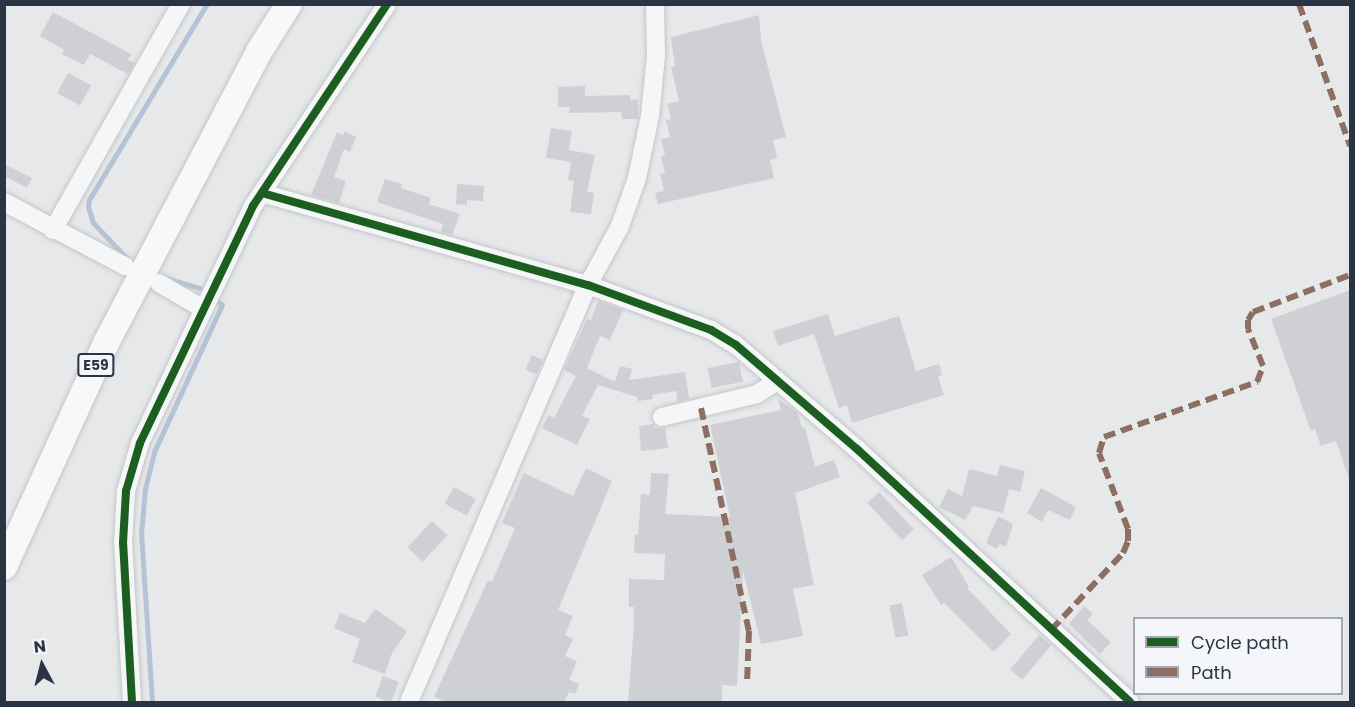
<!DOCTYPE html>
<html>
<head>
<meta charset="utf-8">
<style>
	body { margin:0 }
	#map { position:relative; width:1355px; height:707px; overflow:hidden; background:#e6e8ea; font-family:Poppins,sans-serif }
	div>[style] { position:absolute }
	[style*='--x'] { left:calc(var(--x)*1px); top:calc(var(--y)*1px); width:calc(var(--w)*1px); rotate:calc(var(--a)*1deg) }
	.stream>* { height:4.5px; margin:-2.25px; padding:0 2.25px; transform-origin:2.25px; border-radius:2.25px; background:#b4c4d5 }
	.building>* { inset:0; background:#ced0d3; transform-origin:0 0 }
	.roads { filter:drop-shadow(0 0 2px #c4c6c8) drop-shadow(0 0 2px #c4c6c8) }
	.minor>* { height:18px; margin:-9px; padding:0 9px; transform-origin:9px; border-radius:9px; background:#f5f6f7 }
	.highway>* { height:26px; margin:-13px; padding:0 13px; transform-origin:13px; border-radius:13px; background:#f8f8f8 }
	.quiet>* { height:6px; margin-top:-3px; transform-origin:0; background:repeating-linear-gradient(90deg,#8d6e63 0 12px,transparent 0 18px) }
	.cycleway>* { height:8px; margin:-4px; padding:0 4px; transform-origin:4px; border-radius:4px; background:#1b5e20 }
	span { translate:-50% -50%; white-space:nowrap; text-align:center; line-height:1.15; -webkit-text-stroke:5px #f4f6f9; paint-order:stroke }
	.shield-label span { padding:2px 4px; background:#f4f6f9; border:2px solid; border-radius:4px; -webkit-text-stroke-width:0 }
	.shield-label { font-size:14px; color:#2b3445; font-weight:700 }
	.frame { position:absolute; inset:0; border:6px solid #2b3445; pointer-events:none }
	.legend { position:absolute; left:1133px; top:617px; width:210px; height:78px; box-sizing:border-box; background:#f4f6f9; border:2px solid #a4a8b1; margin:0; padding:8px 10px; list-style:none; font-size:18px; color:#2b3445 }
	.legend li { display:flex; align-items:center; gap:12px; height:30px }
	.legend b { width:30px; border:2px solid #a4a8b1 }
	.north { position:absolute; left:12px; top:635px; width:60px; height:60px; -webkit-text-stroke:4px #f4f6f9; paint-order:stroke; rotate:353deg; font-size:16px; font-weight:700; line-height:24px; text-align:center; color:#2b3445 }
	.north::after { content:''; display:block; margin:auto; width:21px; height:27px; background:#2b3445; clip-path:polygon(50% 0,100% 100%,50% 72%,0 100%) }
</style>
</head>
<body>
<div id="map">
	<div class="stream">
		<i style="--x:126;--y:258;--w:48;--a:-133.3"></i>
		<i style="--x:93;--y:223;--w:17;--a:-107"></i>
		<i style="--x:88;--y:207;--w:7;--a:-82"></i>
		<i style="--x:89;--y:200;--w:229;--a:-59"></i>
		<i style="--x:165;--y:278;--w:36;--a:16"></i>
		<i style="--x:152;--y:702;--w:168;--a:-93.7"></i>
		<i style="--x:141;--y:534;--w:45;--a:-84.9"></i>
		<i style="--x:145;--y:489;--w:38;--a:-76"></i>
		<i style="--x:154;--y:452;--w:162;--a:-65.2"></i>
		<i style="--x:222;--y:305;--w:4;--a:-146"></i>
	</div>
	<div class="building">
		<i style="clip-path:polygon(53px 12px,131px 54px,128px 60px,135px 63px,128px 74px,90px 54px,84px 65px,62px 54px,64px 50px,40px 36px)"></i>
		<i style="clip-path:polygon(759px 15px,761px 41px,786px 137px,773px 140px,777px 158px,770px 160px,774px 178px,658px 204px,655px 193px,664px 191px,660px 174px,665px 173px,661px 156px,665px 155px,661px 139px,670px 137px,666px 120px,671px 119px,667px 104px,679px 101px,671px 67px,675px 66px,671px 37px)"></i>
		<i style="left:68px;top:73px;width:26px;height:23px;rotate:28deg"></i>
		<i style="clip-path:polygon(585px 86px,585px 96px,630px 95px,630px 100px,638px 99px,638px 119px,622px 119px,621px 112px,569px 113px,570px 107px,558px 107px,558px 87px)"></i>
		<i style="clip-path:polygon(551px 128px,572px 131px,569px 150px,595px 155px,587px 192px,594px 193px,591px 214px,570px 212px,574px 181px,568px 180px,571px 162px,546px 158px)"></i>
		<i style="clip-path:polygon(345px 131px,356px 137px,350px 152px,344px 149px,334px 177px,346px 181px,339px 203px,311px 195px,337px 132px,343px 135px)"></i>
		<i style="clip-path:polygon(4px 164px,32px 178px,27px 188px,4px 176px)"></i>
		<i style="clip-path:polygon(385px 179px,402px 184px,401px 188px,431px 198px,429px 204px,460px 214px,452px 235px,441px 232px,443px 224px,377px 202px)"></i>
		<i style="clip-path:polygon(457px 184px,484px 186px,483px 201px,467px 200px,467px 205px,456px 204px)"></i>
		<i style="clip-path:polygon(1350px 290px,1350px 478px,1349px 479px,1336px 441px,1321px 446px,1315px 429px,1311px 431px,1271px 319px)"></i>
		<i style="clip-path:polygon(598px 301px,623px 310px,610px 340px,600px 336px,587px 368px,615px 382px,620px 366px,632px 369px,629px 380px,685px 372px,689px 399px,678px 402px,676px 391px,652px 395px,653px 399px,638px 401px,637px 397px,598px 385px,582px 416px,590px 419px,577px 445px,542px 428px,549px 415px,554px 418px,576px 376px,564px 370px,587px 319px,591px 320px)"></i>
		<i style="clip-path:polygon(828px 314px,835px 336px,899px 316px,916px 371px,939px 364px,942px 375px,938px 377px,944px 395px,852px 423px,847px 405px,839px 408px,814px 334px,778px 346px,773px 331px)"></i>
		<i style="left:532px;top:355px;width:12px;height:16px;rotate:24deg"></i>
		<i style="left:739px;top:362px;width:20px;height:32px;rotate:79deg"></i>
		<i style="clip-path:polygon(778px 399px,798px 413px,802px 428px,805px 427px,815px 467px,834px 460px,840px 477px,795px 493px,814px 585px,793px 589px,803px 636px,761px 644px,743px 571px,737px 686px,722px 685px,722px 702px,628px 702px,634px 626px,634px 607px,629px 607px,629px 579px,664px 580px,665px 554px,634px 553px,635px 535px,638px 535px,641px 494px,650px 495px,651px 473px,669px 474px,665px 514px,730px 517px,710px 425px,781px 410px)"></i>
		<i style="clip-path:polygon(654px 424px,655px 428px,665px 428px,668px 448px,641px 451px,639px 426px)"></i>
		<i style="clip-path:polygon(1000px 465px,1025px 471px,1020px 492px,1009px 489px,1003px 513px,973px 506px,965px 520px,939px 507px,948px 489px,962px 496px,969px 469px,997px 476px)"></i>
		<i style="clip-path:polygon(586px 468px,612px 481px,558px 610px,573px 616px,565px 635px,573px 639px,565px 656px,577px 661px,569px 680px,579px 684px,575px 694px,569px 692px,564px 702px,447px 702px,434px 697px,488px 580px,492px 582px,515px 528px,502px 523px,524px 473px,573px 496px)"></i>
		<i style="left:454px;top:487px;width:25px;height:19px;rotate:29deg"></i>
		<i style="clip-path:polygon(1041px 488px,1076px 507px,1070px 520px,1048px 510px,1042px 522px,1027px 513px)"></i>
		<i style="left:879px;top:492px;width:51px;height:16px;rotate:47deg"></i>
		<i style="clip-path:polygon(998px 516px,1013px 524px,1006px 547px,1000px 544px,997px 549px,986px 543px)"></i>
		<i style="left:432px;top:521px;width:21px;height:36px;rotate:43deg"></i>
		<i style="clip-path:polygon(951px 557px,969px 587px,967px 588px,1011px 634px,994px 652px,944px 603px,941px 605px,922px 575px)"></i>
		<i style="left:902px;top:603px;width:33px;height:13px;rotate:79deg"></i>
		<i style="clip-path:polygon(1084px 606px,1093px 614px,1087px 620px,1111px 642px,1100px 654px,1069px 624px)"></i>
		<i style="clip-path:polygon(375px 609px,407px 631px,392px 653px,385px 674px,352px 662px,360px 639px,334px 628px,340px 613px,365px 623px)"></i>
		<i style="left:1039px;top:635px;width:16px;height:45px;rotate:40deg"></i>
		<i style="left:383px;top:676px;width:17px;height:22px;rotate:21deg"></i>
	</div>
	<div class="roads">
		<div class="minor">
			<i style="--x:262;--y:193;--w:339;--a:15.8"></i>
			<i style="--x:588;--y:285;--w:131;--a:20.1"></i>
			<i style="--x:711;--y:330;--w:29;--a:31"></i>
			<i style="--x:736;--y:345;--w:160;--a:40.7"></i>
			<i style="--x:857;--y:449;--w:372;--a:42.8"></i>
			<i style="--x:4;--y:202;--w:137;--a:27.9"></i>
			<i style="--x:53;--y:230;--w:260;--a:-60.5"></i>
			<i style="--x:159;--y:283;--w:50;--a:30.2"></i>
			<i style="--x:662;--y:417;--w:98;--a:-13.6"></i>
			<i style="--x:757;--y:394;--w:24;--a:-33"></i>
			<i style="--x:132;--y:702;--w:159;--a:-93.2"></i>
			<i style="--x:123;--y:543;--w:52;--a:-86.7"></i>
			<i style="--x:126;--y:491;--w:50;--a:-73.7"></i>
			<i style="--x:140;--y:443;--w:263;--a:-64.5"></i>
			<i style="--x:253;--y:206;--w:242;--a:-56.4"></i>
			<i style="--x:409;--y:702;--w:454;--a:-66.8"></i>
			<i style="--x:588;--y:285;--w:67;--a:-61.5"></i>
			<i style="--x:620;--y:226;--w:51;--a:-70.5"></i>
			<i style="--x:637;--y:178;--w:63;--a:-78.2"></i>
			<i style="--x:650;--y:116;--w:60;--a:-84.3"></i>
			<i style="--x:656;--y:56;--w:52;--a:-91.1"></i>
		</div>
		<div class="highway">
			<i style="--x:4;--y:567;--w:246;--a:-65.5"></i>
			<i style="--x:106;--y:343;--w:331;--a:-62.3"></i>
			<i style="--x:260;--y:50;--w:54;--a:-57.8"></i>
		</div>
	</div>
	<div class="quiet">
		<i style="--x:1299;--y:4;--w:151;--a:70.2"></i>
		<i style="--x:701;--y:408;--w:228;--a:77.9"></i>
		<i style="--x:749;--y:631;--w:53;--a:92.2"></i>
		<i style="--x:1051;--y:630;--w:105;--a:-46.9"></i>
		<i style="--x:1123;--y:553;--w:13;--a:-67"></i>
		<i style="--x:1128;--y:541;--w:12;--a:-90"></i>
		<i style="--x:1128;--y:529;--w:81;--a:-110.9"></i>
		<i style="--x:1099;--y:453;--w:17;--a:-73"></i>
		<i style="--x:1104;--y:437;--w:163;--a:-19.8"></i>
		<i style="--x:1257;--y:382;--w:17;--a:-69"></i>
		<i style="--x:1263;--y:366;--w:40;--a:-112"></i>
		<i style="--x:1248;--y:329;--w:9;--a:-90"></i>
		<i style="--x:1248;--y:320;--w:9;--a:-58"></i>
		<i style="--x:1253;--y:312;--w:104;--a:-20.9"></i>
	</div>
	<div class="cycleway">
		<i style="--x:262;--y:193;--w:339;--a:15.8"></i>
		<i style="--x:588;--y:285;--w:131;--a:20.1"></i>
		<i style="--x:711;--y:330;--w:29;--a:31"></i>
		<i style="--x:736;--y:345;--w:160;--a:40.7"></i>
		<i style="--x:857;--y:449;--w:372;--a:42.8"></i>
		<i style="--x:132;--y:702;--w:159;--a:-93.2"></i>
		<i style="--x:123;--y:543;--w:52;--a:-86.7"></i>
		<i style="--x:126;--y:491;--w:50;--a:-73.7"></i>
		<i style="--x:140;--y:443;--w:263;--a:-64.5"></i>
		<i style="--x:253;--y:206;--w:242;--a:-56.4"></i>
	</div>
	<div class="shield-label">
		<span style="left:96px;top:365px">E59</span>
	</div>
	<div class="frame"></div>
	<ul class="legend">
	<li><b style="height:8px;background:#1b5e20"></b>Cycle path</li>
	<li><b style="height:8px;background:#8d6e63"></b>Path</li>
	</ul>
	<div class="north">N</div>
</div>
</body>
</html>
